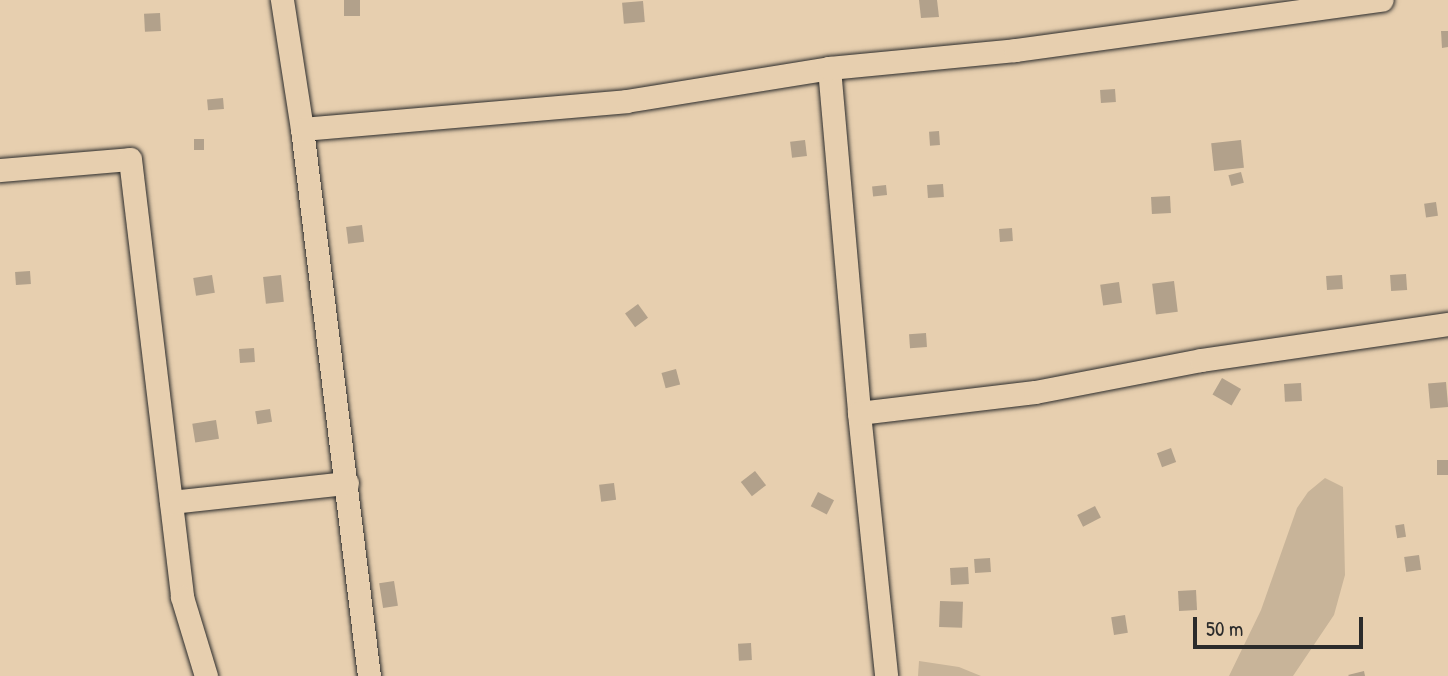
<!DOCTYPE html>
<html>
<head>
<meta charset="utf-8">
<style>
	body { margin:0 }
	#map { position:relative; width:1448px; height:676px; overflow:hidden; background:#e7cfaf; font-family:"Patrick Hand",sans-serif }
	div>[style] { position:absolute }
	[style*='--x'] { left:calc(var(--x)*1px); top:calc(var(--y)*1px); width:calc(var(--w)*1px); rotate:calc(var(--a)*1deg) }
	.green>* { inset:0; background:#c8b499 }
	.building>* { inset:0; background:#b2a18b; transform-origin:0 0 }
	.roads { filter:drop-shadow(0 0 2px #2b2b2b) drop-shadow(0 0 2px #2b2b2b) }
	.street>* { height:23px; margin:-11.5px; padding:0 11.5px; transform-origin:11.5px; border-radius:11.5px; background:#e7cfaf }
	span { translate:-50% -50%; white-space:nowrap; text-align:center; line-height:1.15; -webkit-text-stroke:6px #e7cfaf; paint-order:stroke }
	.scale { position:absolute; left:1193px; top:617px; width:170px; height:32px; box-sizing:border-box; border:4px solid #2b2b2b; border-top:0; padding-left:9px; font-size:21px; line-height:24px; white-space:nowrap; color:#2b2b2b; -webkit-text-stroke:5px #e7cfaf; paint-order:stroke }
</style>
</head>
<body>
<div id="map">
	<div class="green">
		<i style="clip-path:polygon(1325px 478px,1343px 487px,1345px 575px,1334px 615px,1293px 676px,1229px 676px,1261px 610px,1297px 508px,1308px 492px)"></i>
		<i style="clip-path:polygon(919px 661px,959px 667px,981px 676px,918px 676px)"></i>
	</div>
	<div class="building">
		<i style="left:344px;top:0;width:16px;height:16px"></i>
		<i style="clip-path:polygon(919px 0,937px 0,939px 17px,921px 18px)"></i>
		<i style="left:643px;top:1px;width:21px;height:21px;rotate:85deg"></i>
		<i style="left:160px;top:13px;width:18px;height:16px;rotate:87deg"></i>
		<i style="clip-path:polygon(1441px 31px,1448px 31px,1448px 47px,1442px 48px)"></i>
		<i style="left:1115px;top:89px;width:13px;height:15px;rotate:86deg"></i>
		<i style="left:223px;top:98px;width:11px;height:16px;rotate:85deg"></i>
		<i style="left:939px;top:131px;width:14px;height:10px;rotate:86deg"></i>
		<i style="left:194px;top:139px;width:10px;height:11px"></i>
		<i style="left:805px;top:140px;width:16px;height:15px;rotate:83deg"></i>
		<i style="left:1241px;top:140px;width:28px;height:30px;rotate:84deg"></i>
		<i style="left:1241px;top:172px;width:11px;height:13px;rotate:75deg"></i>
		<i style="left:943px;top:184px;width:13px;height:16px;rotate:86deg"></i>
		<i style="left:886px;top:185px;width:10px;height:14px;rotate:84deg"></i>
		<i style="left:1170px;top:196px;width:17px;height:19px;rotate:87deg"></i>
		<i style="left:1436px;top:202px;width:14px;height:12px;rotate:82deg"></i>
		<i style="left:362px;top:225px;width:17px;height:16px;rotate:83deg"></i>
		<i style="left:1012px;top:228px;width:13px;height:13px;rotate:86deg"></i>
		<i style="left:30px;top:271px;width:13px;height:15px;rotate:86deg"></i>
		<i style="left:1406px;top:274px;width:16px;height:16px;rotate:86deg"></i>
		<i style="left:212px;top:275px;width:18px;height:19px;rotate:81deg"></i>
		<i style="left:281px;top:275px;width:27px;height:18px;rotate:84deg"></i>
		<i style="left:1342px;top:275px;width:14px;height:16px;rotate:86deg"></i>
		<i style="left:1174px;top:281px;width:31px;height:22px;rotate:83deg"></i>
		<i style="left:1119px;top:282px;width:21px;height:19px;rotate:82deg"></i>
		<i style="left:638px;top:304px;width:17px;height:16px;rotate:54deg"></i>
		<i style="left:926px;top:333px;width:14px;height:17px;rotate:86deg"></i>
		<i style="left:254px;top:348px;width:14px;height:15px;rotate:86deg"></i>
		<i style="left:676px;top:369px;width:16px;height:15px;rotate:75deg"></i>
		<i style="left:1222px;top:378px;width:22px;height:19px;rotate:30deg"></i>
		<i style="left:1446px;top:382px;width:25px;height:18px;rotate:85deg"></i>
		<i style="left:1301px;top:383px;width:18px;height:17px;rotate:87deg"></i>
		<i style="left:270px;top:409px;width:13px;height:15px;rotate:81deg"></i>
		<i style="left:216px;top:420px;width:19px;height:24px;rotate:81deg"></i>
		<i style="left:1171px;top:448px;width:15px;height:15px;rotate:70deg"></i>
		<i style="left:1448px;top:460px;width:15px;height:11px;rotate:90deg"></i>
		<i style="left:755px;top:471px;width:18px;height:18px;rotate:52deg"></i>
		<i style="left:614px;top:483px;width:17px;height:15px;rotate:83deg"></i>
		<i style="left:818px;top:492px;width:18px;height:16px;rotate:27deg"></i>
		<i style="left:1095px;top:506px;width:13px;height:20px;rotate:63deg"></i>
		<i style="left:1404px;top:524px;width:13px;height:9px;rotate:81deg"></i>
		<i style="left:1419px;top:555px;width:15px;height:15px;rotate:82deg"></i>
		<i style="left:990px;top:558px;width:14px;height:16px;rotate:86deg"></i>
		<i style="left:968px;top:567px;width:17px;height:18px;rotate:87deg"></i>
		<i style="left:394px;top:581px;width:25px;height:15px;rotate:81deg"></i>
		<i style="left:1196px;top:590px;width:20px;height:18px;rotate:87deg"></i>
		<i style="left:940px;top:601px;width:23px;height:26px;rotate:2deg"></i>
		<i style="left:1125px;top:615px;width:18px;height:14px;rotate:81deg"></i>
		<i style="left:751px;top:643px;width:17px;height:13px;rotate:87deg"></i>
		<i style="clip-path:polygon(1364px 671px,1365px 676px,1349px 676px,1348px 675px)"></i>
	</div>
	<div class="roads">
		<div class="street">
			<i style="--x:282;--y:0;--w:131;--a:81.2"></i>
			<i style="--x:302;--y:129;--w:551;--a:83.02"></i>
			<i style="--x:829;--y:68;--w:346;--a:85"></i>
			<i style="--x:859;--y:413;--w:264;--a:84.1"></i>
			<i style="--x:302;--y:129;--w:325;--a:-4.9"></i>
			<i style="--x:626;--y:101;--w:206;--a:-9.2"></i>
			<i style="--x:829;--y:68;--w:187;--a:-5.5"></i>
			<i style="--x:1015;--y:50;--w:370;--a:-7.8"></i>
			<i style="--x:0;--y:170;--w:130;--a:-4.8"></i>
			<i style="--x:130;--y:159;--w:441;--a:83.2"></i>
			<i style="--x:182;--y:597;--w:83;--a:73.1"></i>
			<i style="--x:859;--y:413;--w:177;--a:-6.8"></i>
			<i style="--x:1035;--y:392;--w:169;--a:-10.9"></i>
			<i style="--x:1201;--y:360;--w:250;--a:-8.3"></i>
			<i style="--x:171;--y:502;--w:177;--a:-6.2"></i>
		</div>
	</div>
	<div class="scale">50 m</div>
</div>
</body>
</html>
